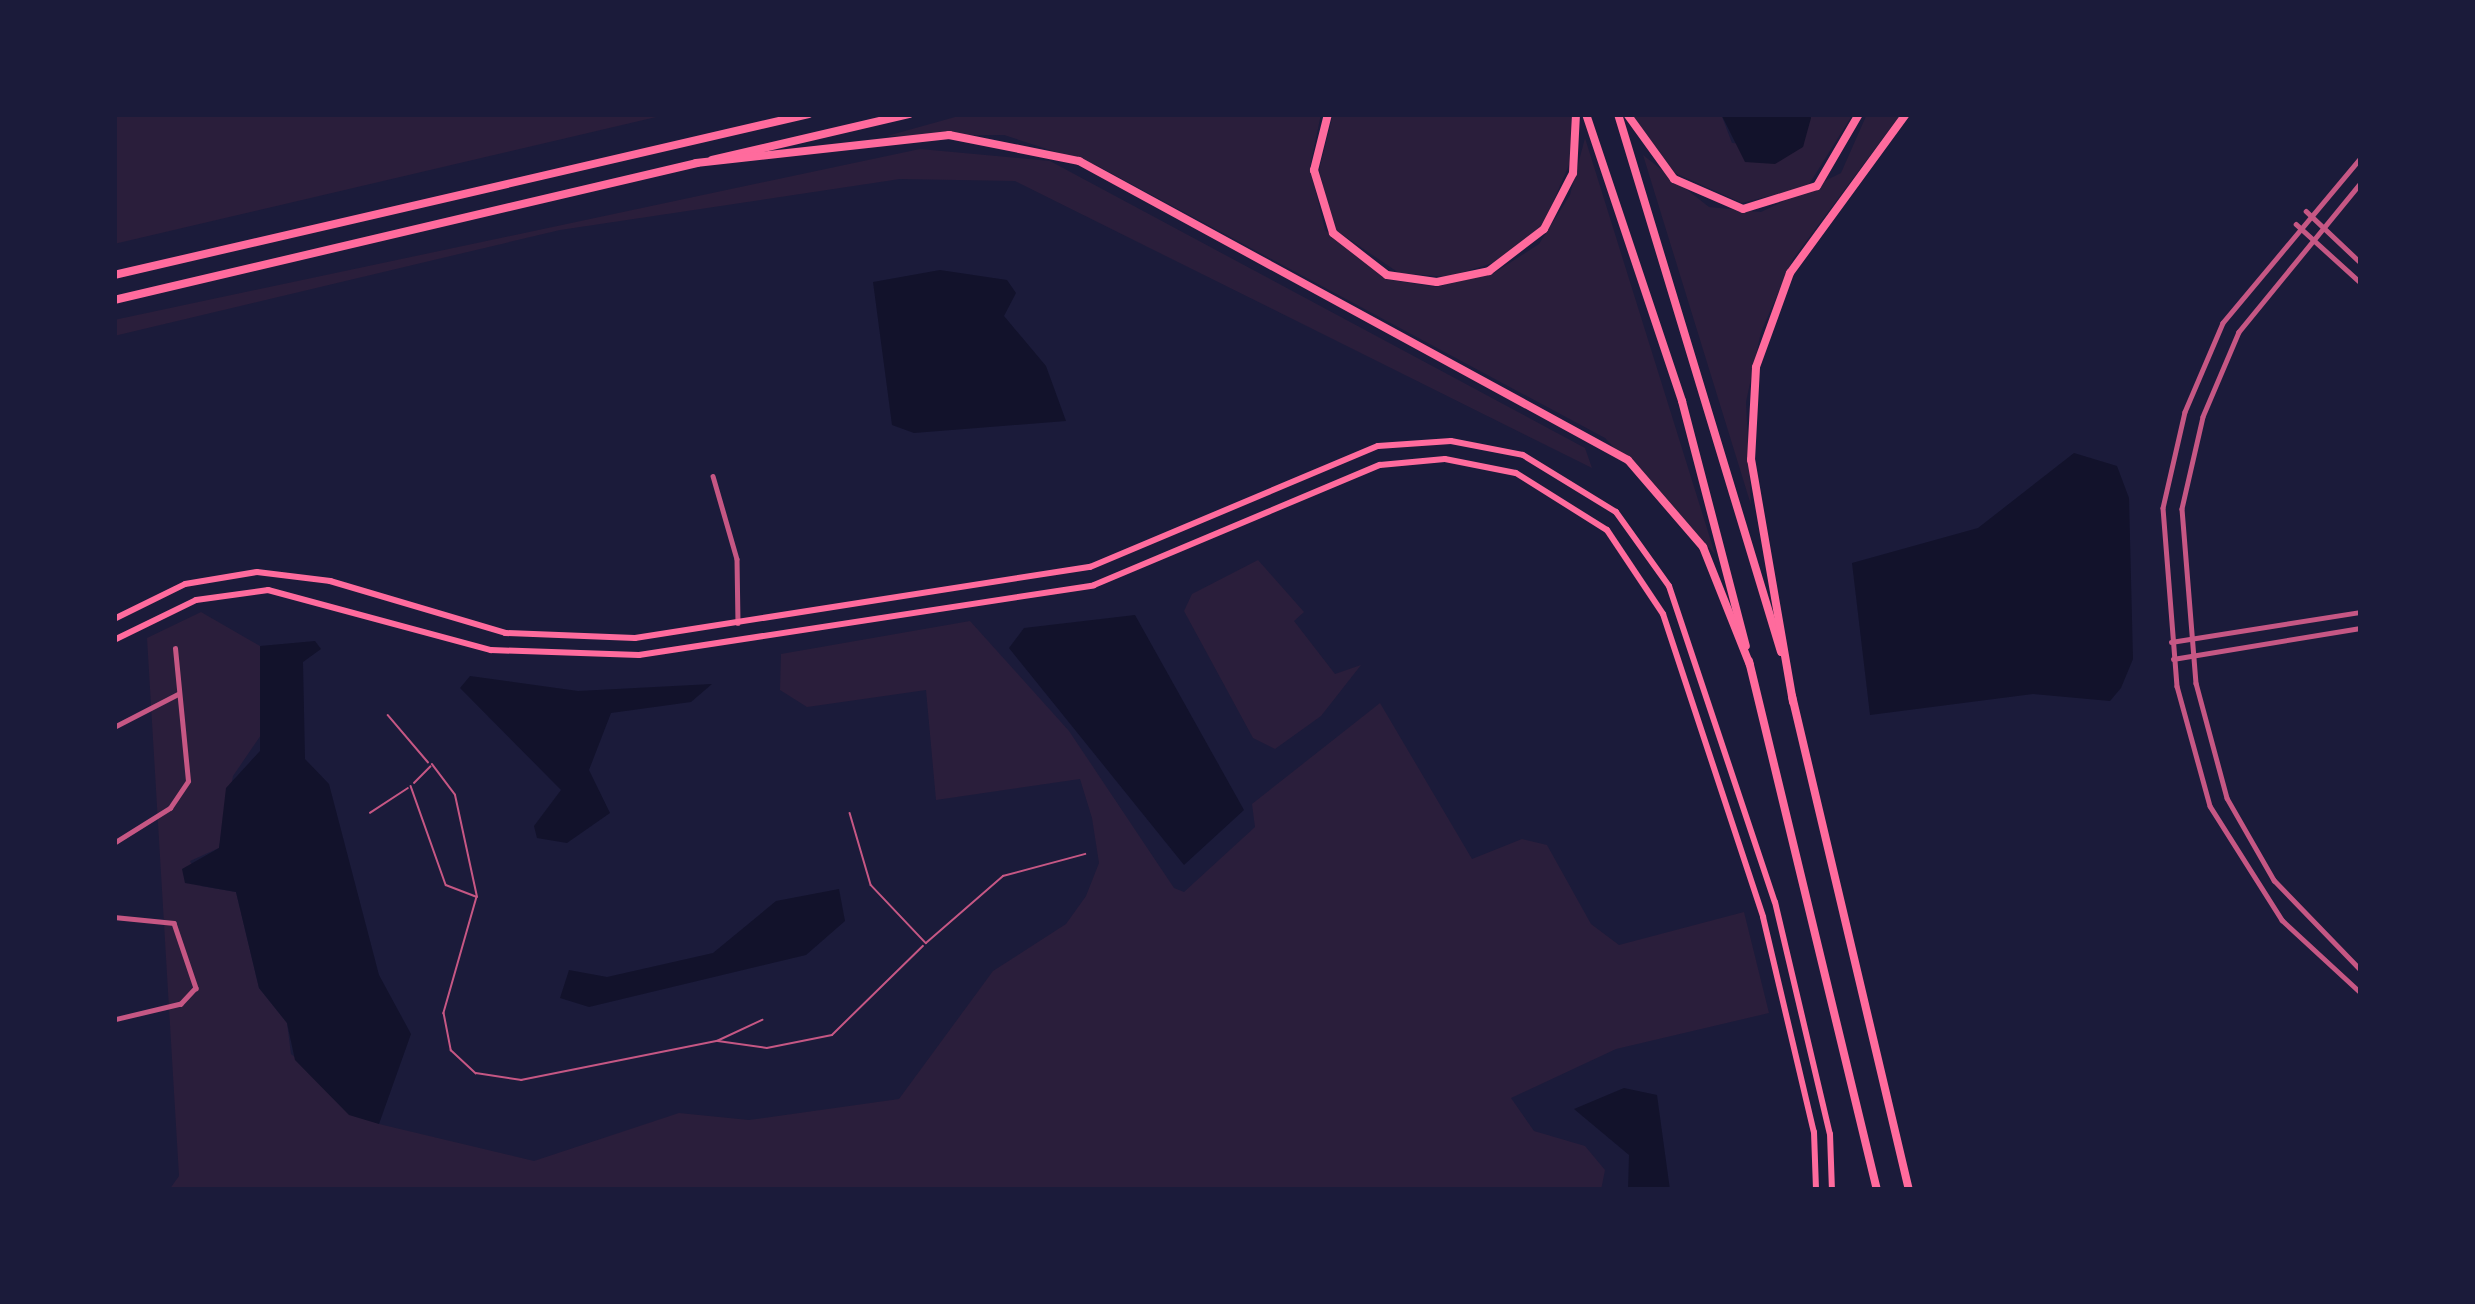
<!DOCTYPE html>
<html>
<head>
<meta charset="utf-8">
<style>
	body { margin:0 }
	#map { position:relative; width:2475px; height:1304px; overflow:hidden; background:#1b1b3a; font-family:Rubik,sans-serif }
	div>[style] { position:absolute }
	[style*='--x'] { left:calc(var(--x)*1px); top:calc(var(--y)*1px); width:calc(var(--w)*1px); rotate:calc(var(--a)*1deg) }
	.green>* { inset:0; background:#2a1e3b }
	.water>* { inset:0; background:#12122b }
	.service>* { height:1.5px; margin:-0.75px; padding:0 0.75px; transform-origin:0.75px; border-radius:0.75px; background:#c65784 }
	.minor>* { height:4.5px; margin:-2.25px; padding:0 2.25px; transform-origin:2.25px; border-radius:2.25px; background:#c65784 }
	.secondary>* { height:6px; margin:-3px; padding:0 3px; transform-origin:3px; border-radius:3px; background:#ff6b9d }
	.trunk>* { height:8px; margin:-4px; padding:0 4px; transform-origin:4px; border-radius:4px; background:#ff6b9d }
	.motorway>* { height:8px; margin:-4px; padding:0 4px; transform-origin:4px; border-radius:4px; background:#ff6b9d }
	span { translate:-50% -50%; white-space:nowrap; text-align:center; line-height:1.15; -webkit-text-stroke:12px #1b1b3a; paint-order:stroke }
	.frame { position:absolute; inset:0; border:117px solid #1b1b3a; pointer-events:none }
</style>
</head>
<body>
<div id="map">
	<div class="green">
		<i style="clip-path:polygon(114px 114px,669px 114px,114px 244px)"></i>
		<i style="clip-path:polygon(966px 114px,1321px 114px,1310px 167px,1325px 230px,1385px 279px,1436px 287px,1494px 273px,1539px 244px,1570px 195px,1585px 138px,1715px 554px,1605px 438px,1096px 165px,1004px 135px,887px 136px)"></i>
		<i style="clip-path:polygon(1333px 114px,1571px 114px,1572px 158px,1544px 223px,1503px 260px,1447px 277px,1399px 273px,1334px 229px,1319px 170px)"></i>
		<i style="clip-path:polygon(1631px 114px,1721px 114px,1732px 143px,1803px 147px,1810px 114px,1853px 114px,1808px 186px,1742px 203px,1675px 173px)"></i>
		<i style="clip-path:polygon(1867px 114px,1901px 114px,1793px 259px,1761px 332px,1746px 402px,1751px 505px,1643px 155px,1709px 207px,1761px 212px,1841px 173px)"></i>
		<i style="clip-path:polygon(920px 149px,1050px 161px,1585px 448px,1592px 468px,1015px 181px,900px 179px,560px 230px,114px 336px,114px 320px)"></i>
		<i style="clip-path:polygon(1258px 560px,1304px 612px,1294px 621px,1335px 674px,1361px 665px,1321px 716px,1275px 749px,1253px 738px,1184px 611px,1192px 594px)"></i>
		<i style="clip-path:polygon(201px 612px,260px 646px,261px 735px,233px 776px,219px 848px,190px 861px,201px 886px,236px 892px,259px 988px,287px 1023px,291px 1054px,379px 1124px,534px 1161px,679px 1113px,749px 1120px,899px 1099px,993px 971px,1066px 924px,1086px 896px,1099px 863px,1092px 818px,1080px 779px,936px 800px,926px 690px,807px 707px,780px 690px,781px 654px,970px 621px,1069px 731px,1174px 888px,1184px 892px,1255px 827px,1252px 804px,1380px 703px,1472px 859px,1522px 839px,1547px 845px,1591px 924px,1619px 945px,1744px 912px,1769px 1013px,1616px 1049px,1511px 1098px,1534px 1131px,1585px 1146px,1605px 1170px,1601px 1190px,169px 1190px,179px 1176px,147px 638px)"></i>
	</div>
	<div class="water">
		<i style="clip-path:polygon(1721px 114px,1810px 114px,1811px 118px,1803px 147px,1775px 164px,1745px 162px)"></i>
		<i style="clip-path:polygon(940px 270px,1007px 280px,1016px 293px,1004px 316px,1046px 366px,1066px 421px,914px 433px,892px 425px,873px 282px)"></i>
		<i style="clip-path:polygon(2074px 453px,2117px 466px,2129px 498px,2133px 659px,2121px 688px,2110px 701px,2033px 694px,1870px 715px,1852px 563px,1978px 528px)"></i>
		<i style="clip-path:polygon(1135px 615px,1244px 810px,1184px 865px,1009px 648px,1024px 628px)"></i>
		<i style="clip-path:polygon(315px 641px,321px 649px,303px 662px,305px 759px,329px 784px,379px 975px,411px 1034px,379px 1124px,349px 1115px,295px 1060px,287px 1023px,259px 988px,236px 892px,185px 883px,182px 869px,219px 848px,226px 788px,260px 751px,260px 646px)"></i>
		<i style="clip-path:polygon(470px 676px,578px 691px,712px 684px,691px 702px,611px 713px,589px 770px,610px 813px,567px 843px,537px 838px,534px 826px,561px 790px,460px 688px)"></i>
		<i style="clip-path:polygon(839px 889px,845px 921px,806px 955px,589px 1007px,560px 998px,569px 970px,607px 977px,713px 953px,776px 901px)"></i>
		<i style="clip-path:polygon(1624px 1088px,1657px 1095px,1670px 1190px,1628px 1190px,1629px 1155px,1574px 1109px)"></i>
	</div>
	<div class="service">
		<i style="--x:388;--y:715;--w:62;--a:49.6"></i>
		<i style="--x:414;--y:783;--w:23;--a:-45"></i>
		<i style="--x:411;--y:786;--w:105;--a:70.5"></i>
		<i style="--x:446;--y:885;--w:33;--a:21"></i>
		<i style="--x:477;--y:897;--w:104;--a:-102.2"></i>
		<i style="--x:455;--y:795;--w:38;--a:-127"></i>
		<i style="--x:370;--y:813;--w:45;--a:-33.3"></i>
		<i style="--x:850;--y:813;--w:75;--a:73.7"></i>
		<i style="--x:871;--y:885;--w:80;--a:46.5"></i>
		<i style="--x:926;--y:943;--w:102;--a:-41"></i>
		<i style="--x:1003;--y:876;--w:85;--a:-15"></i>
		<i style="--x:477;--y:897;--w:121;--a:105.9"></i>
		<i style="--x:444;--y:1013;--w:38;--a:79"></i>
		<i style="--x:451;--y:1050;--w:34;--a:43"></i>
		<i style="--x:476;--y:1073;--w:46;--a:8.8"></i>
		<i style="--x:521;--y:1080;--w:200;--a:-11.3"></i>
		<i style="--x:717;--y:1041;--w:50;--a:-25"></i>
		<i style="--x:718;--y:1041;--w:49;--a:8.1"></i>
		<i style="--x:767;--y:1048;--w:66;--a:-11.3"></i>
		<i style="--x:832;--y:1035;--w:127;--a:-44.4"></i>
	</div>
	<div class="minor">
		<i style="--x:2361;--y:158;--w:215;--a:129.9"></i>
		<i style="--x:2223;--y:323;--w:97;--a:113.1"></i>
		<i style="--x:2185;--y:412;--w:98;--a:102.9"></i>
		<i style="--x:2163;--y:508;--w:179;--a:85.5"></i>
		<i style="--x:2177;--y:686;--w:124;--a:74.6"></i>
		<i style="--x:2210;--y:806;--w:135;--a:57.7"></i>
		<i style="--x:2282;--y:920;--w:108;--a:42.7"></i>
		<i style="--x:2361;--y:183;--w:193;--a:129.3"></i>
		<i style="--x:2239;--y:332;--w:92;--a:113"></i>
		<i style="--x:2203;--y:417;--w:94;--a:102.9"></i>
		<i style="--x:2182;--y:509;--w:175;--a:85.4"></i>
		<i style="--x:2196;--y:683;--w:119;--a:74.9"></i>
		<i style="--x:2227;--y:798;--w:95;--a:60.2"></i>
		<i style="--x:2274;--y:880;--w:125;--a:46"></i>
		<i style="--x:2306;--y:211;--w:76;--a:43.4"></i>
		<i style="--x:2296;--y:224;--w:88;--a:42.2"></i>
		<i style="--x:713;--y:476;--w:86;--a:73.9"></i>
		<i style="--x:737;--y:559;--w:64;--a:89.1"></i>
		<i style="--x:2171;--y:642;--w:192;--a:-9"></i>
		<i style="--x:2173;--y:659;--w:191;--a:-9.4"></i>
		<i style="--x:114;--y:727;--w:72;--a:-27.3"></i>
		<i style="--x:114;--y:843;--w:66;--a:-32"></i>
		<i style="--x:170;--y:808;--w:32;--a:-56"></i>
		<i style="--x:188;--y:781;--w:133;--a:-95.6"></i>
		<i style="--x:114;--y:917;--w:60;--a:5.7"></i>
		<i style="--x:174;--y:923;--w:69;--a:71.3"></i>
		<i style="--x:196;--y:988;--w:22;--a:133"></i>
		<i style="--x:181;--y:1004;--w:69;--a:166.6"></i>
	</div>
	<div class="secondary">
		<i style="--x:114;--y:619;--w:79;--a:-26.2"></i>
		<i style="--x:185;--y:584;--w:73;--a:-9.5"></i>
		<i style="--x:257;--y:572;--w:74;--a:7"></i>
		<i style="--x:330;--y:581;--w:183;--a:16.5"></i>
		<i style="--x:505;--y:633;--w:130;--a:2.2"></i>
		<i style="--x:635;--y:638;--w:461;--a:-8.9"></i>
		<i style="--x:1090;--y:567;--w:312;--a:-22.8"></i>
		<i style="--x:1378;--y:446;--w:73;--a:-3.9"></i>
		<i style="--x:1451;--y:441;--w:73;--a:11"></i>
		<i style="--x:1523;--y:455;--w:109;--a:31.5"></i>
		<i style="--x:1616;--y:512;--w:91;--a:54.4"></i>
		<i style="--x:1669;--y:586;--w:333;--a:71.5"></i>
		<i style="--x:1775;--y:902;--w:238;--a:76.7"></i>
		<i style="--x:1830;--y:1134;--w:56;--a:88"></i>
		<i style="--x:114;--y:640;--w:91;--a:-26"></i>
		<i style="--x:196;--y:600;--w:73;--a:-7.9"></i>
		<i style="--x:268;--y:590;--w:231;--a:15.1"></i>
		<i style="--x:491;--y:650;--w:148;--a:1.9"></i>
		<i style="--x:639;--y:655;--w:460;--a:-8.7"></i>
		<i style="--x:1094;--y:585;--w:310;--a:-22.8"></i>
		<i style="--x:1380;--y:465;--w:65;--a:-5.3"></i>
		<i style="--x:1445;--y:459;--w:72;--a:11.2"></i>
		<i style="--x:1516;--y:473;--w:107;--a:32.1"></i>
		<i style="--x:1607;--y:530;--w:101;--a:56.3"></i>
		<i style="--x:1663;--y:614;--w:319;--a:71.7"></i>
		<i style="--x:1763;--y:917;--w:221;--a:76.7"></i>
		<i style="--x:1814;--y:1132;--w:58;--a:88"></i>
	</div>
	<div class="trunk">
		<i style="--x:1586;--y:114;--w:303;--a:71.5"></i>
		<i style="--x:1682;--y:401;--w:253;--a:75.4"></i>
		<i style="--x:1618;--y:114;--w:562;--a:73.14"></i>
		<i style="--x:1749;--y:661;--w:544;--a:76.4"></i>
		<i style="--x:1792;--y:696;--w:508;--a:76.68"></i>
	</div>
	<div class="motorway">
		<i style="--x:1328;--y:114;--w:58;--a:104"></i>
		<i style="--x:1314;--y:170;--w:66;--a:73.2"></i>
		<i style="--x:1333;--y:233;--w:68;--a:37.9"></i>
		<i style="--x:1387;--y:275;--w:50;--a:8"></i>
		<i style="--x:1437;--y:282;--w:53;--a:-11.9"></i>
		<i style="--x:1489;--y:271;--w:69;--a:-37.4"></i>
		<i style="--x:1544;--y:229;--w:63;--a:-62.6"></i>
		<i style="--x:1573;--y:173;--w:59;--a:-87.1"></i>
		<i style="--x:1627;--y:114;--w:80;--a:54.1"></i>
		<i style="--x:1674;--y:179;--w:75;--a:23.5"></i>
		<i style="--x:1743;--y:209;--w:77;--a:-17.3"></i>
		<i style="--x:1817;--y:186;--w:83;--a:-59.7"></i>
		<i style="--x:712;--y:160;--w:202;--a:-13.1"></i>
		<i style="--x:696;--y:163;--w:255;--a:-6.3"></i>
		<i style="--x:949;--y:135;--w:133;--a:11.3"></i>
		<i style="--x:1079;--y:161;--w:625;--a:28.57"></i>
		<i style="--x:1628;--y:460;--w:115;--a:49.2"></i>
		<i style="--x:1703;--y:547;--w:127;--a:68.3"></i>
		<i style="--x:114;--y:275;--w:713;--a:-13.04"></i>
		<i style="--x:114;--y:300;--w:599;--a:-13.22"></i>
		<i style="--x:1793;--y:702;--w:246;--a:-99.8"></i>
		<i style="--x:1751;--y:460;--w:93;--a:-86.9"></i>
		<i style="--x:1756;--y:367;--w:100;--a:-70.1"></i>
		<i style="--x:1790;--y:273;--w:197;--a:-53.9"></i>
	</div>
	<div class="frame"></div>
</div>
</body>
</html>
